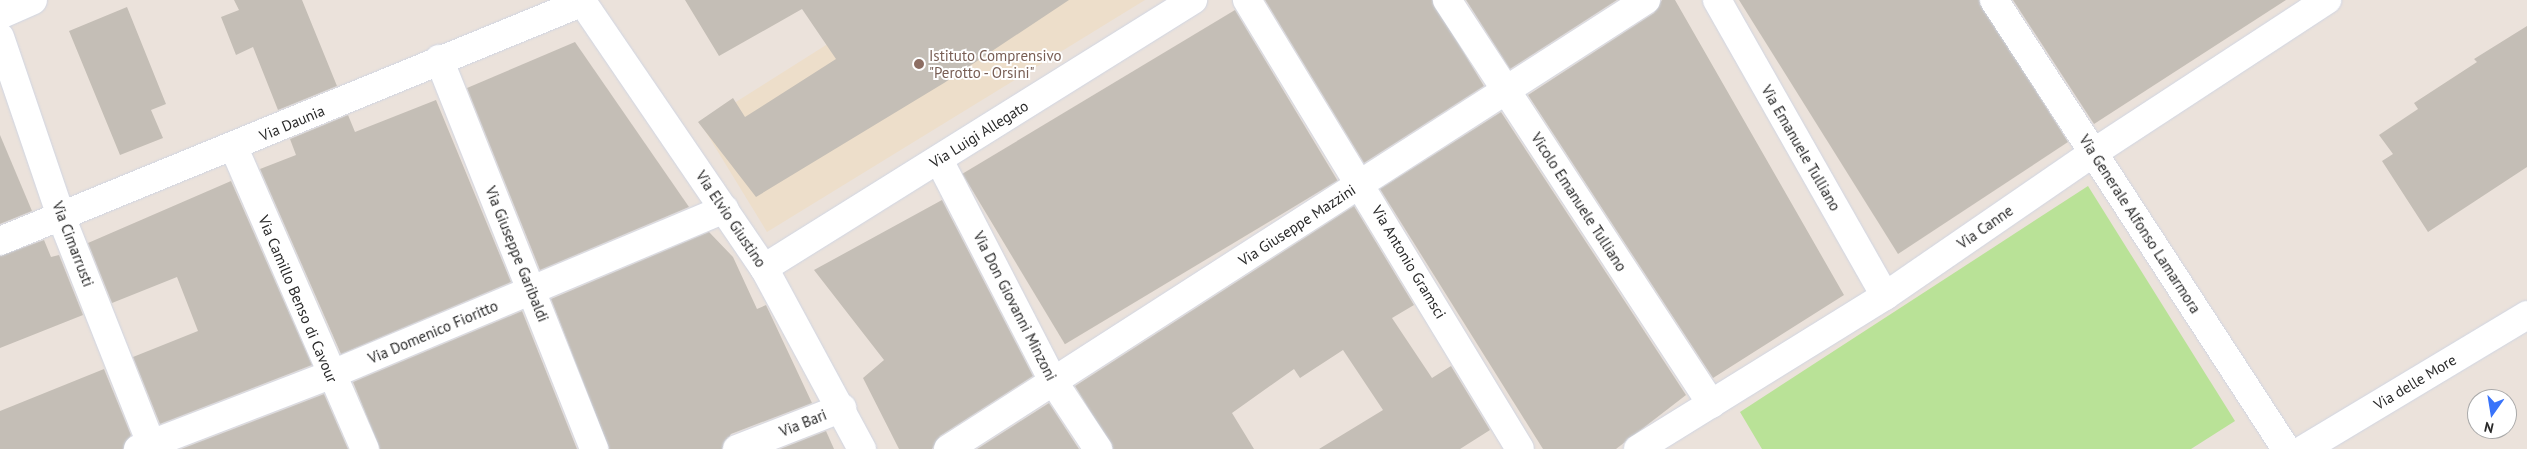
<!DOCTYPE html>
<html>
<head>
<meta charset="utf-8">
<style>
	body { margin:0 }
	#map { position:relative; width:2527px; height:449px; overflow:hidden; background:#ebe2db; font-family:"PT Sans",sans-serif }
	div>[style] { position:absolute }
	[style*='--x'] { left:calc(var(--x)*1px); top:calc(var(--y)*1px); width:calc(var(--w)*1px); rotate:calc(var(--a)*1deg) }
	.education>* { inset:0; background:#eddeca }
	.green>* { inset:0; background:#b9e297 }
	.building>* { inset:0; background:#c4beb6; transform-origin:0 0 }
	.roads { filter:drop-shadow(0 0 1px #d0d5e2) drop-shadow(0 0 1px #d0d5e2) }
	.street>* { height:28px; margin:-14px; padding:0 14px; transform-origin:14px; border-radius:14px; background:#fff }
	.secondary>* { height:28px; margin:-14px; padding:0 14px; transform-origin:14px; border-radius:14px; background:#fff }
	.dots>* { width:14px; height:14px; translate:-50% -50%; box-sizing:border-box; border:2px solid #fff; border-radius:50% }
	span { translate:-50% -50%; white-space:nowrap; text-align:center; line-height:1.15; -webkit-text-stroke:4px #fff; paint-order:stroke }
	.education-label { font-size:15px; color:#785e54 }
	.left { translate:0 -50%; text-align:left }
	.street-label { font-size:15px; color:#292929 }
	.north { position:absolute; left:2467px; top:389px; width:50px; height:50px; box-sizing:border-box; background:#fff; border:1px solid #a9a9a9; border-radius:50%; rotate:193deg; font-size:14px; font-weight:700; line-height:20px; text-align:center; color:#292929 }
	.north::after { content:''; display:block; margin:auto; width:18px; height:22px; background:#3973fa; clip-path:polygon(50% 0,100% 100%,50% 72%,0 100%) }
</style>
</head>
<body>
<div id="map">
	<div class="education">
		<i style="clip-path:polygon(889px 0,1145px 0,767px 232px,701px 124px,891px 4px)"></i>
	</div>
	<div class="green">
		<i style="clip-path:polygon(2088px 186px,2235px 421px,2191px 449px,1762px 449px,1740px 412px)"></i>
	</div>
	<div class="building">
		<i style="clip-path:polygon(234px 0,302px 0,337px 86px,278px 110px,253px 47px,236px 55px,221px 17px,239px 10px)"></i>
		<i style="clip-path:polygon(685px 0,1069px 0,944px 83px,756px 197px,698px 122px,733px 98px,745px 117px,836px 59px,802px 9px,719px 56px)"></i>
		<i style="clip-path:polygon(1265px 0,1432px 0,1484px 86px,1364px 163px)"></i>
		<i style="clip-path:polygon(1466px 0,1617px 0,1510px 69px)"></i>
		<i style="clip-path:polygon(1662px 0,1675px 0,1844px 295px,1713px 378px,1528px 95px,1654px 13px)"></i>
		<i style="clip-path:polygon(1739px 0,1979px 0,2068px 142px,1898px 254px)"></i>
		<i style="clip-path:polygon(2013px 0,2286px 0,2094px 124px)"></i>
		<i style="clip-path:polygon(127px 7px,166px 104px,151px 110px,163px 138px,120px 155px,69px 31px)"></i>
		<i style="left:1235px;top:10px;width:199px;height:318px;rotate:59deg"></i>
		<i style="clip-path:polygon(2527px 26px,2527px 167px,2428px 232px,2382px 161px,2393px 154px,2379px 135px,2418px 109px,2414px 103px,2477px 62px,2474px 59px)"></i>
		<i style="clip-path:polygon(575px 42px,689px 207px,540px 270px,467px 88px)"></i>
		<i style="clip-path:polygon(436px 100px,511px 282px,341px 354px,260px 169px,296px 155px,290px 139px,348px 115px,355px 132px)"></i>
		<i style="clip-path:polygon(1501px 112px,1686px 395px,1616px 449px,1543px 449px,1380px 189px)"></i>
		<i style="clip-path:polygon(0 135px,32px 211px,0 224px)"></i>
		<i style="clip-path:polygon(231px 181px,312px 365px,160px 424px,133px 357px,198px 331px,177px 277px,112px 303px,88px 243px)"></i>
		<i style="clip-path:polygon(942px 200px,1033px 376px,940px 436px,932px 449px,899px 449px,863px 378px,884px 360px,814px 270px)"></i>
		<i style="clip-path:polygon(1354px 206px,1414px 305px,1392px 318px,1432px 378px,1451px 366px,1490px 430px,1460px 449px,1319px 449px,1383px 410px,1343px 350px,1300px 378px,1294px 369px,1232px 413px,1254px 449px,1113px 449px,1075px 386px)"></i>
		<i style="clip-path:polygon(709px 232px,733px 257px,757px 309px,766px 305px,812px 403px,731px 434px,722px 449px,609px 449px,551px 299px)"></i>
		<i style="clip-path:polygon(44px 240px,51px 257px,59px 255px,83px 315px,0 348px,0 256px)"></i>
		<i style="clip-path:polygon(522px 311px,577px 449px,380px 449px,353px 382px)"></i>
		<i style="clip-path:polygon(104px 369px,131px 435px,123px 449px,0 449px,0 411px)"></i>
		<i style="clip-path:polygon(324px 394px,348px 449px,181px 449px)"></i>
		<i style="clip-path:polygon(1049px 403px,1079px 449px,977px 449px)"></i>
		<i style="clip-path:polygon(826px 431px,834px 449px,780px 449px)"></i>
	</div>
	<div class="roads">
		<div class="street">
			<i style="--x:1247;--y:0;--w:525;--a:58.7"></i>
			<i style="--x:1447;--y:0;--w:483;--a:56.8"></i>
			<i style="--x:1717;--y:0;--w:340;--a:60.4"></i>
			<i style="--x:1994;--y:0;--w:536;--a:56.96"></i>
			<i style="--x:0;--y:15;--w:36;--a:-24"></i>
			<i style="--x:0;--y:37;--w:192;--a:71.2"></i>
			<i style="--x:62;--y:219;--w:247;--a:68.4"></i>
			<i style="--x:439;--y:59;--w:420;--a:68.3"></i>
			<i style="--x:234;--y:148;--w:328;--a:66.5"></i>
			<i style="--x:939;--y:160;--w:249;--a:62.7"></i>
			<i style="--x:1053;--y:381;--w:82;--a:56.5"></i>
			<i style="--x:0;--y:241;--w:630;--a:-22.29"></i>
			<i style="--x:764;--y:268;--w:506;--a:-31.99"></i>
			<i style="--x:138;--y:449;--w:206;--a:-21.1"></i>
			<i style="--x:330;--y:375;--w:428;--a:-22.8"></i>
			<i style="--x:737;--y:449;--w:113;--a:-21.3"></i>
			<i style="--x:948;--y:449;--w:830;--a:-32.75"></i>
			<i style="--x:1638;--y:449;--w:291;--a:-31.8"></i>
			<i style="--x:1885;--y:296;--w:252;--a:-34.5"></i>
			<i style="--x:2093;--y:153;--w:280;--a:-33.2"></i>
			<i style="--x:2304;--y:449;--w:260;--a:-31"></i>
		</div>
		<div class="secondary">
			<i style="--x:581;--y:0;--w:325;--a:55.7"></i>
			<i style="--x:764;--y:268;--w:206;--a:61.6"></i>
		</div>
	</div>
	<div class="dots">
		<i style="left:919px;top:64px;background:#8d6e63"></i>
	</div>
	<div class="education-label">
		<span class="left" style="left:929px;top:64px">Istituto Comprensivo<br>"Perotto - Orsini"</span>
	</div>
	<div class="street-label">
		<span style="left:292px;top:123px;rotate:-23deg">Via Daunia</span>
		<span style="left:979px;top:134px;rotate:-32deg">Via Luigi Allegato</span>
		<span style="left:1801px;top:148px;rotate:60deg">Via Emanuele Tulliano</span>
		<span style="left:1579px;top:202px;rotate:57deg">Vicolo Emanuele Tulliano</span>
		<span style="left:731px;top:219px;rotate:56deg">Via Elvio Giustino</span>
		<span style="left:2140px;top:224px;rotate:57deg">Via Generale Alfonso Lamarmora</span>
		<span style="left:1297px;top:225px;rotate:-33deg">Via Giuseppe Mazzini</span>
		<span style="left:1985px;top:227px;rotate:-35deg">Via Canne</span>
		<span style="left:73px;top:244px;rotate:69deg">Via Cimarrusti</span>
		<span style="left:517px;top:254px;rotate:68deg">Via Giuseppe Garibaldi</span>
		<span style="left:1409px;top:262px;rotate:59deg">Via Antonio Gramsci</span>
		<span style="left:298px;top:299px;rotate:67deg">Via Camillo Benso di Cavour</span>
		<span style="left:1015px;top:306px;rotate:63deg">Via Don Giovanni Minzoni</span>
		<span style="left:433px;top:332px;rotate:-23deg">Via Domenico Fioritto</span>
		<span style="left:2415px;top:382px;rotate:-31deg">Via delle More</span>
		<span style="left:803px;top:423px;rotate:-22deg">Via Bari</span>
	</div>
	<div class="north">N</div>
</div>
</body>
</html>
